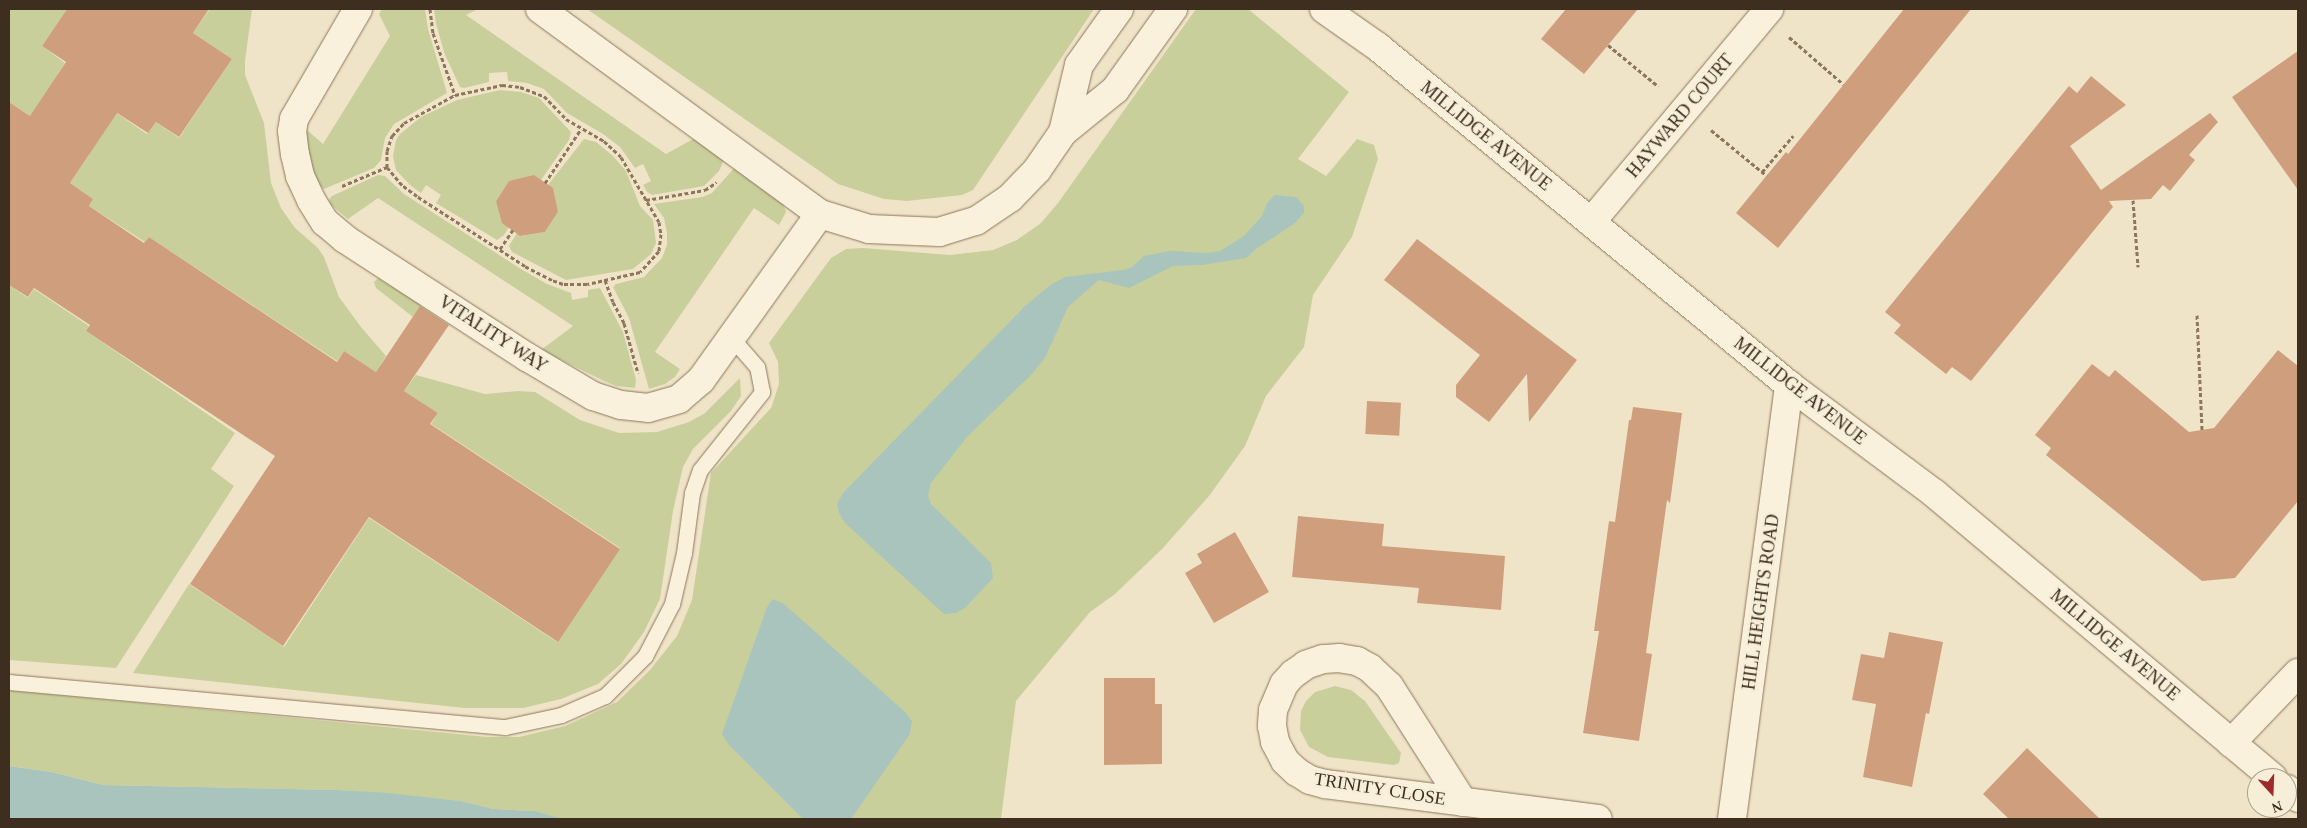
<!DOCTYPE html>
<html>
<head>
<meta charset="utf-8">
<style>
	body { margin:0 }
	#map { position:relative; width:2307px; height:828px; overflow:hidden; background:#f0e4c8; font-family:"Times New Roman",serif }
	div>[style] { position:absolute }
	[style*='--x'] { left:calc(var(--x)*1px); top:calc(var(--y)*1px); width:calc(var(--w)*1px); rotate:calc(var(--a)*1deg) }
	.green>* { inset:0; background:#c9cf9b }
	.water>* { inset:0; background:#a9c4bc }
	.building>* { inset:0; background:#cf9f7d; transform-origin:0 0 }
	.path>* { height:3px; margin-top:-1.5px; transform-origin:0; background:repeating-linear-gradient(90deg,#8d765c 0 4px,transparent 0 6.5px) }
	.roads { filter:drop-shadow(0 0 1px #8d765c) drop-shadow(0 0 1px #8d765c) }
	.lane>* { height:15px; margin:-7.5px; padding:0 7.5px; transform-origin:7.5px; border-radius:7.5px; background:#faf1dc }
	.street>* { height:28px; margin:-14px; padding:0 14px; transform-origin:14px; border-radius:14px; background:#faf1dc }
	.secondary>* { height:28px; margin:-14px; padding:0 14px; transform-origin:14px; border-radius:14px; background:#faf1dc }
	span { translate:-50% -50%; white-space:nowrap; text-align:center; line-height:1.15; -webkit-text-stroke:5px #f7eed8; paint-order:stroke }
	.street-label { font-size:18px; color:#3d2e20 }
	.frame { position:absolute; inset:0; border:10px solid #3d2e20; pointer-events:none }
	.north { position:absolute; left:2247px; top:768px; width:50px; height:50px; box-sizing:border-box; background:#f7eed8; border:1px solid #ada18e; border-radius:50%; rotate:160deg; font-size:14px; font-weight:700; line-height:20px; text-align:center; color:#3d2e20 }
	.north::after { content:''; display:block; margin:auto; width:18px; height:22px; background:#9e2a2b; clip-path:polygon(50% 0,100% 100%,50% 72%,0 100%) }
</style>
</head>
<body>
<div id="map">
	<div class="green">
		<i style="clip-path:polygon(9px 9px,67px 9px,42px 46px,65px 63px,58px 74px,77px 87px,50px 129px,9px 102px)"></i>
		<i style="clip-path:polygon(210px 9px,252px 9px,245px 61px,245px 75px,264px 123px,271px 183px,281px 208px,295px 228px,318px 248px,324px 257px,339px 297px,361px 327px,386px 356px,376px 372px,344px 351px,337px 361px,149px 237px,145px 242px,89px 206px,93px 199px,70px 183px,89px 155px,65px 139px,93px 97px,147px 134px,156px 122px,179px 138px,232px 59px,193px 33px)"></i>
		<i style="clip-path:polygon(382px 9px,425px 9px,428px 29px,447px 93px,394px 124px,385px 138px,381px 160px,374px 168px,324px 189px,318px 185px,309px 164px,306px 136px,307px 130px,323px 144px,390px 36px,379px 14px)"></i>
		<i style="clip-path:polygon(434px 9px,478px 9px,466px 15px,666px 154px,695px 138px,725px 158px,719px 171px,704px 186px,652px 195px,647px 192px,643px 185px,651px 181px,643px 164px,635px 168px,620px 147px,603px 134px,567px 113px,544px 89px,527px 83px,508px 81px,507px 72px,489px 73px,489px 82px,464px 88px,460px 87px,445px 55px,436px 24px)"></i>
		<i style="clip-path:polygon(587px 9px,1094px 9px,973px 190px,962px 195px,907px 201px,884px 199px,838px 184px)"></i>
		<i style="clip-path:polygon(1196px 9px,1248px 9px,1349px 92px,1298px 159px,1326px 176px,1357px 139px,1374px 145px,1378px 159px,1352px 237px,1313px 295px,1304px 347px,1266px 396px,1245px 446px,1209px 496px,1162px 549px,1115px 594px,1090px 612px,1016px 701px,1001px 819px,563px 819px,534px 811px,494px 809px,461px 801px,339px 790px,103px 785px,52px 772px,9px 766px,9px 690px,487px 737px,519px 737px,565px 726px,617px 702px,650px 670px,677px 636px,692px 600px,711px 473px,771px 408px,779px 384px,778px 362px,769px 343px,831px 258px,846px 249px,863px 248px,950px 255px,993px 250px,1017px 240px,1041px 223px,1058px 203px)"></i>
		<i style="clip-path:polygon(500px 90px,521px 92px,539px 98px,571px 132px,569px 140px,541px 180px,534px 176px,509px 181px,496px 201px,509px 227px,504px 235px,497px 240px,436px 203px,441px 195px,426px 185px,421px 193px,410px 185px,396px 170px,393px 156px,396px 140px,400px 134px,421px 117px,457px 100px)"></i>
		<i style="clip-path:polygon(584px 139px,596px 142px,613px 156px,626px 171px,640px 206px,653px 220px,656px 243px,651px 254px,633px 269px,566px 280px,512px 252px,509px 246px,517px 233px,521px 236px,545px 232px,558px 212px,548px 185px)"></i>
		<i style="clip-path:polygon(736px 166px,782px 200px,786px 212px,779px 225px,754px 208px,655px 352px,680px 369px,675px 377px,665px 384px,649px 389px,629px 318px,613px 287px,616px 284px,644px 277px,662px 258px,667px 245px,667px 233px,664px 218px,654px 204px,702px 197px,712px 193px)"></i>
		<i style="clip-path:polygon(378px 175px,385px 176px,404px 194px,521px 269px,547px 284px,571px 293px,572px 300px,588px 297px,588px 290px,600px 288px,623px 332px,636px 380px,635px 388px,616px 386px,604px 381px,541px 350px,573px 326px,378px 198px,348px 219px,331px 205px,329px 200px,332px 196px)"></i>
		<i style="clip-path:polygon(378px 278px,421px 305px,413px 317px,376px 288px,374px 282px)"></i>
		<i style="clip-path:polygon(9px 285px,28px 298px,34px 289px,89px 326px,86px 331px,235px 433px,211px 469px,234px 486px,116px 668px,9px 660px)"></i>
		<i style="clip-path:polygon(416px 375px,485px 394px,518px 391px,535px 392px,580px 420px,619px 433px,657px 432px,689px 422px,705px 413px,740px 378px,741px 396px,731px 411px,693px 449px,683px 467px,673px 511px,660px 599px,644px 632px,621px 664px,598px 684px,561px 699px,523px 708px,465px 708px,133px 673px,189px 584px,284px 647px,369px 518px,557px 642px,620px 548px,431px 424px,438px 413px,404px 391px)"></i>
		<i style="clip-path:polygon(1335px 686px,1351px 690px,1365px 701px,1401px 753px,1399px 763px,1394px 765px,1328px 757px,1309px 747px,1300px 730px,1301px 711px,1306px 701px,1315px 692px)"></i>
	</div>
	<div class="water">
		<i style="clip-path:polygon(1275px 195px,1296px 197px,1304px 206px,1304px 213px,1295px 223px,1256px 249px,1246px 258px,1202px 265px,1173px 266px,1129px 288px,1099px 280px,1085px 292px,1068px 307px,1045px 358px,1031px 375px,967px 437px,931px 483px,928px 496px,931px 504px,991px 563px,993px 578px,965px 608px,956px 613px,944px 614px,845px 523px,839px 513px,837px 504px,843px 493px,1025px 306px,1049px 286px,1065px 277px,1123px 270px,1132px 267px,1144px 256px,1170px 251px,1207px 253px,1220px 251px,1244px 236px,1262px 216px,1267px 203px)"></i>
		<i style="clip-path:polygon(773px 599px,784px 604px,905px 712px,912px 721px,910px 734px,851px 819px,803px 819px,729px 745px,722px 734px,767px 607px)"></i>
		<i style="clip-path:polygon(9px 766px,52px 772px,103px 785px,339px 790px,387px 793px,461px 801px,494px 809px,535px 811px,563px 819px,9px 819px)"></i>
	</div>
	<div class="building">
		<i style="clip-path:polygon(67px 9px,209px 9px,193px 33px,232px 59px,179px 137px,156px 122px,148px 133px,117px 113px,70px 183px,93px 199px,89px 206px,144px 243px,149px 237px,337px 362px,344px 351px,376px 372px,420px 306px,449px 325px,404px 391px,438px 413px,430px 424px,620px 549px,558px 642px,369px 517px,283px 646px,190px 584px,275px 456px,86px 331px,90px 325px,34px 288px,28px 297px,9px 285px,9px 102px,30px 116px,66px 62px,42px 46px)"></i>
		<i style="clip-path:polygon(1566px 9px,1638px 9px,1584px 74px,1541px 39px)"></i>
		<i style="clip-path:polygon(1904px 9px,1971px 9px,1778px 248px,1736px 213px,1786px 152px,1788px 154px)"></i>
		<i style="clip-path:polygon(2298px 51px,2298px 190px,2232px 97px)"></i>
		<i style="clip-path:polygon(2091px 76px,2126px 105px,2070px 146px,2101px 190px,2210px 113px,2218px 122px,2189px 155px,2195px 160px,2170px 191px,2163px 185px,2151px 199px,2109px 201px,2113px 207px,1971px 381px,1952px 367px,1946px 374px,1894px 333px,1901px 325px,1885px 312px,2069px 86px,2077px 93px)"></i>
		<i style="clip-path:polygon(534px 175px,553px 188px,558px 212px,545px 232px,520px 236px,502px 223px,496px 201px,509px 181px)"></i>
		<i style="clip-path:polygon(1417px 239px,1577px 360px,1529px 422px,1527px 374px,1489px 422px,1456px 397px,1456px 385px,1480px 355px,1384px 280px)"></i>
		<i style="clip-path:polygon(2278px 350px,2298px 366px,2298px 501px,2235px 578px,2202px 581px,2046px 455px,2051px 448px,2035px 435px,2092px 364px,2109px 377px,2115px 370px,2189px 432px,2214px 428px)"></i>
		<i style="left:1367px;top:401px;width:34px;height:33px;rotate:3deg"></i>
		<i style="clip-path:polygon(1633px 407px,1682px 413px,1670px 503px,1667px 500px,1646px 653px,1652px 654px,1639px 741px,1583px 733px,1599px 631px,1594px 631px,1609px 521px,1615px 522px,1629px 420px,1631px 420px)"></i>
		<i style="clip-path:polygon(1298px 516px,1384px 524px,1382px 546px,1505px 556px,1501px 610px,1417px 603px,1419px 588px,1292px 577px)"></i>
		<i style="clip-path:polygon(1235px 532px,1269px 592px,1214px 623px,1185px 573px,1202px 563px,1197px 554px)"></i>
		<i style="clip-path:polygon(1889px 632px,1943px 642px,1929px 714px,1926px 713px,1912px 787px,1863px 777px,1876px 704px,1852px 700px,1861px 654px,1884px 658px)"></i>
		<i style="clip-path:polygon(1104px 678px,1155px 678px,1155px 704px,1162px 704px,1162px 764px,1104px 765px)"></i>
		<i style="clip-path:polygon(2027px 748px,2100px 819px,2009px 819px,1983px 794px)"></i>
	</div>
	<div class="path">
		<i style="--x:430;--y:9;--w:24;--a:83"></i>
		<i style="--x:433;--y:33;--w:66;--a:70.5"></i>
		<i style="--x:1789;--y:37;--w:72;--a:41"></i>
		<i style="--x:1608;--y:45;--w:65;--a:39.4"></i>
		<i style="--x:502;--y:85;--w:18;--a:6"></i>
		<i style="--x:520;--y:87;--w:26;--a:21"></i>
		<i style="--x:544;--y:96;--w:32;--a:46"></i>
		<i style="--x:566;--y:119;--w:44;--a:30.1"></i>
		<i style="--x:604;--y:141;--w:23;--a:43"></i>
		<i style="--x:621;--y:157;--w:75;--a:59.7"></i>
		<i style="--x:659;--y:222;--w:12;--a:81"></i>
		<i style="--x:661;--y:234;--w:17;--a:97"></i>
		<i style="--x:659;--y:251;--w:28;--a:132"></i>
		<i style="--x:640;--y:272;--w:54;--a:167.2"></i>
		<i style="--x:587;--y:284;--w:24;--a:180"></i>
		<i style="--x:563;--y:284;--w:12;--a:-160"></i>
		<i style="--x:552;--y:280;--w:30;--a:-153"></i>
		<i style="--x:525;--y:266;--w:129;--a:-147.1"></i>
		<i style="--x:417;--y:196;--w:19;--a:-144"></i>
		<i style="--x:402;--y:185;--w:23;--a:-130"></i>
		<i style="--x:387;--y:167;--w:16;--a:-90"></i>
		<i style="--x:387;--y:151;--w:16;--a:-72"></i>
		<i style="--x:392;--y:136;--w:18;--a:-47"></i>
		<i style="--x:404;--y:123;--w:58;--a:-28.8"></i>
		<i style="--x:455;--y:95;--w:48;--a:-12"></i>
		<i style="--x:1711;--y:130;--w:72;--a:39.4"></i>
		<i style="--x:1762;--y:172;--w:48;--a:-49.3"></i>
		<i style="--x:545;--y:183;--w:65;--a:-56.3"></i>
		<i style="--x:342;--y:186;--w:49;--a:-22.9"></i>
		<i style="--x:646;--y:200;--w:60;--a:-9.6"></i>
		<i style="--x:705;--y:190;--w:14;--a:-34"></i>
		<i style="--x:2133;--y:200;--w:67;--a:85.7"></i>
		<i style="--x:500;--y:249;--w:23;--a:-56"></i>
		<i style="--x:605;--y:280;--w:23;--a:70"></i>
		<i style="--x:613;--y:302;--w:24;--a:62"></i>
		<i style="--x:624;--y:323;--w:52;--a:74.4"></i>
		<i style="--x:2197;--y:315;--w:115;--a:87.5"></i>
	</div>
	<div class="roads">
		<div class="lane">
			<i style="--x:9;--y:682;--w:498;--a:5.2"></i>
			<i style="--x:505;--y:727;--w:57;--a:-12.1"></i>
			<i style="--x:561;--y:715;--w:48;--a:-23.4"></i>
			<i style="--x:605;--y:696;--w:57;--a:-45"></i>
			<i style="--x:645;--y:656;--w:59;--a:-62.6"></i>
			<i style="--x:672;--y:604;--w:52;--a:-76.8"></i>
			<i style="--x:684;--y:553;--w:61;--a:-82.4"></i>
			<i style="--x:692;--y:493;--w:24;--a:-71"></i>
			<i style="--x:700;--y:470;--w:100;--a:-51.5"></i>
			<i style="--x:762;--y:392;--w:25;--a:-101"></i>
			<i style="--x:757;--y:367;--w:40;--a:-131"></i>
		</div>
		<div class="street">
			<i style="--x:358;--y:9;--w:127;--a:120.2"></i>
			<i style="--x:294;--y:119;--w:12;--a:99"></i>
			<i style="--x:292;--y:131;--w:23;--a:83"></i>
			<i style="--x:295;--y:154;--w:23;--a:77"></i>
			<i style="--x:300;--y:176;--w:26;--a:65"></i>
			<i style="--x:311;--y:200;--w:26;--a:58"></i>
			<i style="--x:325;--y:222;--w:26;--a:40"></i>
			<i style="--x:345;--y:239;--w:217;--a:33"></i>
			<i style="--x:527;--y:357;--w:77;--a:30.6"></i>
			<i style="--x:593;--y:396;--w:29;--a:18"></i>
			<i style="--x:621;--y:405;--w:27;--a:6"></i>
			<i style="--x:648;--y:408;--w:32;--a:-16"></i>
			<i style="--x:679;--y:399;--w:29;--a:-41"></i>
			<i style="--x:701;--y:380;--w:204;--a:-54.4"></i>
			<i style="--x:540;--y:9;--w:347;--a:36.2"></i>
			<i style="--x:820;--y:214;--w:51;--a:17"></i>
			<i style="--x:869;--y:229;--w:70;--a:2.5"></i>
			<i style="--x:939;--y:232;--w:39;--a:-17"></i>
			<i style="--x:976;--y:221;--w:41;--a:-34.1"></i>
			<i style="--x:1010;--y:198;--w:39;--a:-46"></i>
			<i style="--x:1037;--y:170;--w:46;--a:-55.6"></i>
			<i style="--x:1119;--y:9;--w:69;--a:125.5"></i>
			<i style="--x:1079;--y:65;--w:69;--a:103.4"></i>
			<i style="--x:1063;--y:132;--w:67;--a:-38.9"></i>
			<i style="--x:1115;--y:90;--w:100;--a:-54.4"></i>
			<i style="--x:1591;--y:222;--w:278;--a:-50.1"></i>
			<i style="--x:2231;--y:743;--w:97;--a:-46.3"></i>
			<i style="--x:1463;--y:802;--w:138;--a:-122.5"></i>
			<i style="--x:1389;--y:686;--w:26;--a:-137"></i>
			<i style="--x:1370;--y:668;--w:15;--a:-152"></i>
			<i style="--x:1357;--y:661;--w:18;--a:-171"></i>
			<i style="--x:1339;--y:658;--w:16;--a:176"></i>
			<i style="--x:1323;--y:659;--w:18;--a:161"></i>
			<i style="--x:1306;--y:665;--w:16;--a:145"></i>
			<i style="--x:1293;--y:674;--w:13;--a:132"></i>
			<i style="--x:1284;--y:684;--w:28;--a:113"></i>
			<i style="--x:1273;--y:710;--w:16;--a:94"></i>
			<i style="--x:1272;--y:726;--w:16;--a:79"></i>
			<i style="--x:1275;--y:742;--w:21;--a:62"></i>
			<i style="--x:1285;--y:761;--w:16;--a:43"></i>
			<i style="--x:1297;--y:772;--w:15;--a:32"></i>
			<i style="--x:1310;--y:780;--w:16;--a:15"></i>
			<i style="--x:1325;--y:784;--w:275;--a:7.3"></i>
			<i style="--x:1732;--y:819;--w:438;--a:-82.5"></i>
		</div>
		<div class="secondary">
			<i style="--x:1324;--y:9;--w:66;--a:35.1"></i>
			<i style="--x:1378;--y:47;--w:532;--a:39.43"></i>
			<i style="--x:1789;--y:385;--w:182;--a:36.7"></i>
			<i style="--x:1935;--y:494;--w:441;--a:40"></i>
			<i style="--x:2287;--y:789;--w:14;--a:39"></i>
		</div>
	</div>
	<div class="street-label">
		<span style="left:1680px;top:116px;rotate:-50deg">HAYWARD COURT</span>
		<span style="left:1486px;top:136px;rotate:39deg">MILLIDGE AVENUE</span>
		<span style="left:493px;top:334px;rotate:33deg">VITALITY WAY</span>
		<span style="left:1800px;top:391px;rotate:38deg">MILLIDGE AVENUE</span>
		<span style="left:1761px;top:602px;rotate:-82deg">HILL HEIGHTS ROAD</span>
		<span style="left:2115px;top:645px;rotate:40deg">MILLIDGE AVENUE</span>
		<span style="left:1380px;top:789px;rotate:9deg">TRINITY CLOSE</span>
	</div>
	<div class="frame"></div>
	<div class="north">N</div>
</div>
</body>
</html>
